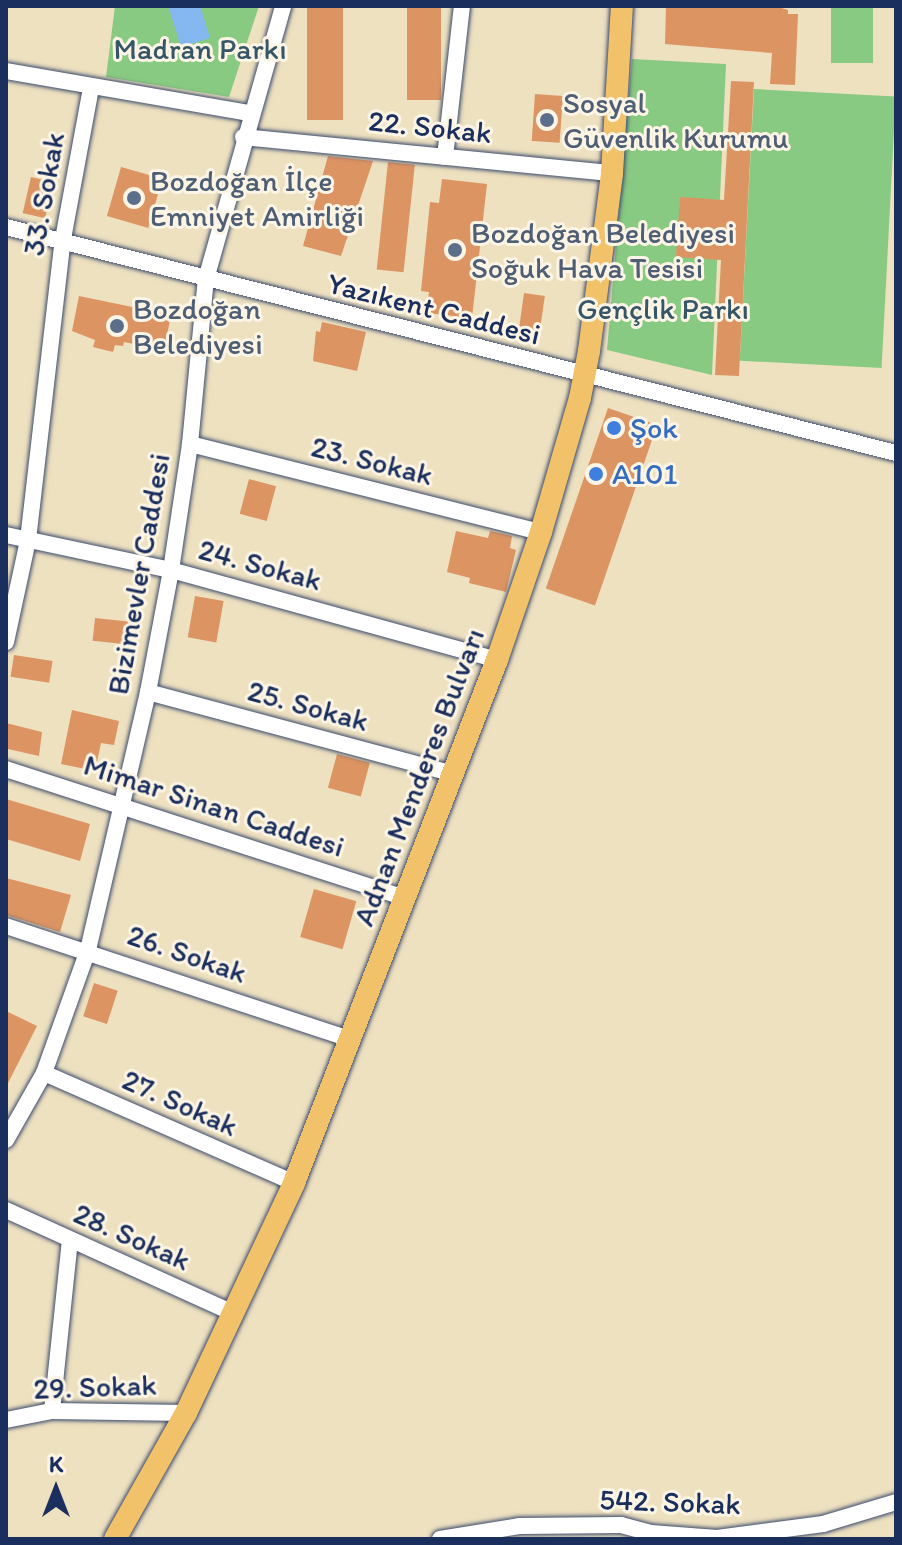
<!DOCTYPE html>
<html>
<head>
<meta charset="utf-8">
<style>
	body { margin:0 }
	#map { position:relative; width:902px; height:1545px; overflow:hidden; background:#eee1c0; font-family:Itim,sans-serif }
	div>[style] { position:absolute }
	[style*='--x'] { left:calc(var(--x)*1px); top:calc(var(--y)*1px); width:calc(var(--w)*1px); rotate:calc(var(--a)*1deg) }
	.green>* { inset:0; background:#89ca82; transform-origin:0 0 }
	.water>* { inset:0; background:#85b7f1 }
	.building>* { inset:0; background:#dc9463; transform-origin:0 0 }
	.roads { filter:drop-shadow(0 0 2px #3b4a6d) drop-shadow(0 0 2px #3b4a6d) }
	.minor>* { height:16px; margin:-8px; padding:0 8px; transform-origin:8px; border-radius:8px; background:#fff }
	.major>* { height:22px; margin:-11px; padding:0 11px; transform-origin:11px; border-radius:11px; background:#f2c26a }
	.dots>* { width:22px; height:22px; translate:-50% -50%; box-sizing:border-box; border:4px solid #fcf5e5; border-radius:50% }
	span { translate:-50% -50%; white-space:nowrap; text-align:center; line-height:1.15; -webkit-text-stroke:6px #fcf5e5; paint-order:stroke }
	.park-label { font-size:30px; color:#365667 }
	.service-label { font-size:30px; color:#4e5e75 }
	.left { translate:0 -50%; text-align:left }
	.street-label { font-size:30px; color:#1b2f5e }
	.shop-label { font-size:30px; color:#366cbe }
	.frame { position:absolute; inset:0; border:8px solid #1b2f5e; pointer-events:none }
	.north { position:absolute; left:16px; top:1449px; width:80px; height:80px; -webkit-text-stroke:6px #fcf5e5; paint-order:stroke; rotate:0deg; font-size:22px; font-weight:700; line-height:32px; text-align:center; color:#1b2f5e }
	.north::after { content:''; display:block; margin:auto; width:28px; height:36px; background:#1b2f5e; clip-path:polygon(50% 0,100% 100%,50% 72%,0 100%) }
</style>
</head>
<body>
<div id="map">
	<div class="green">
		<i style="clip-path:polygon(115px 6px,259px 6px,229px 97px,106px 77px)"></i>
		<i style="left:831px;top:6px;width:42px;height:57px"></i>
		<i style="clip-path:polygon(632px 59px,726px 64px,712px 375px,607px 350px)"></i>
		<i style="left:754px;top:89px;width:142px;height:272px;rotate:3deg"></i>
	</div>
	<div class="water">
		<i style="clip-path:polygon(168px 6px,200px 6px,210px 38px,181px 47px)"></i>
	</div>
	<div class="building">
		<i style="left:307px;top:6px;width:36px;height:114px"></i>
		<i style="left:407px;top:6px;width:34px;height:94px"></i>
		<i style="clip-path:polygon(666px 6px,778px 7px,788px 10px,788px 14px,798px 14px,795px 85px,770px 84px,772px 53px,665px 44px)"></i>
		<i style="clip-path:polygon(731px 81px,754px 82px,739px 376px,715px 375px,721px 260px,676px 257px,680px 197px,724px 200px)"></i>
		<i style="left:535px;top:94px;width:28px;height:47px;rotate:4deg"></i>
		<i style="clip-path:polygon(328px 156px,373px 161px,341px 256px,303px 246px)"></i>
		<i style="left:388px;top:162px;width:27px;height:108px;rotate:6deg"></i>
		<i style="left:121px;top:167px;width:43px;height:51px;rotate:16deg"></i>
		<i style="left:31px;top:177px;width:23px;height:37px;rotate:13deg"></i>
		<i style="clip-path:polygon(442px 179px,487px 184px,472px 318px,426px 313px,429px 292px,421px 291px,430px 202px,439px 203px)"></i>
		<i style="left:524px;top:293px;width:21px;height:41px;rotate:8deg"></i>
		<i style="clip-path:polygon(79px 296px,171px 315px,164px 350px,124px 342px,123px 346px,115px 345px,113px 352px,93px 347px,95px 340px,72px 331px)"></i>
		<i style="clip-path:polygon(322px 322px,366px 332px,357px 371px,313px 361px,316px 331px,320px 332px)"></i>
		<i style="left:608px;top:408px;width:52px;height:191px;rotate:19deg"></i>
		<i style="left:249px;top:479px;width:28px;height:36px;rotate:15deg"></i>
		<i style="clip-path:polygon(456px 531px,488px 538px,490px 531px,512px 536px,510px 548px,516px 550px,506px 592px,469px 583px,470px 578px,447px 572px)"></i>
		<i style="left:195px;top:596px;width:29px;height:42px;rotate:10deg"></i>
		<i style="left:95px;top:618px;width:38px;height:23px;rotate:6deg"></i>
		<i style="left:14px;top:655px;width:39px;height:22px;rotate:9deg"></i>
		<i style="clip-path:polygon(72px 710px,119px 721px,114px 745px,101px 743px,95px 771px,61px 764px)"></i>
		<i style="clip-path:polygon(6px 723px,42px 732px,39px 756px,8px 749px)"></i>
		<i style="left:337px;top:754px;width:34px;height:35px;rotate:15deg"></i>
		<i style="clip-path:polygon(6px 799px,90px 824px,80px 861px,6px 839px)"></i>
		<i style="clip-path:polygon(6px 878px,71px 895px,60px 932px,6px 915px)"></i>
		<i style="left:314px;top:889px;width:44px;height:50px;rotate:16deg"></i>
		<i style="left:94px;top:983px;width:25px;height:35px;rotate:18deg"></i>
		<i style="clip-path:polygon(6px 1011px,37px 1026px,6px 1087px)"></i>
	</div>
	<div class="roads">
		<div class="minor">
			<i style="--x:6;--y:71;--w:248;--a:9.8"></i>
			<i style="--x:243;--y:137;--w:371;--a:5.6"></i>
			<i style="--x:445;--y:157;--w:152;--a:-83.6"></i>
			<i style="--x:6;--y:227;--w:918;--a:14.25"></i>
			<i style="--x:190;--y:444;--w:362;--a:14.1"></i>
			<i style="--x:6;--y:535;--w:169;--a:12"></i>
			<i style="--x:171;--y:570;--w:338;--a:15.4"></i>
			<i style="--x:6;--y:642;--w:104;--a:-77.8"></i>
			<i style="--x:28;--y:540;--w:303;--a:-83.4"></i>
			<i style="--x:63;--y:239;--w:154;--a:-79.5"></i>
			<i style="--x:148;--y:692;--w:317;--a:15"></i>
			<i style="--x:6;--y:769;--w:419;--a:17.9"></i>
			<i style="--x:6;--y:926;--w:361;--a:18.2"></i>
			<i style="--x:44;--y:1073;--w:273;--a:23.7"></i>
			<i style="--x:6;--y:1140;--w:77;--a:-60.4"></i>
			<i style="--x:44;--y:1073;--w:131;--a:-70.3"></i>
			<i style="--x:88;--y:950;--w:265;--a:-76.9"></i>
			<i style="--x:148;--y:692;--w:124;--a:-79.3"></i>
			<i style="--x:171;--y:570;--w:127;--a:-81.4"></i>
			<i style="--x:190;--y:444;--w:166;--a:-84.5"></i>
			<i style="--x:206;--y:279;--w:284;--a:-74.2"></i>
			<i style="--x:6;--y:1210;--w:252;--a:24.4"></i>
			<i style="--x:52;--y:1411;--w:171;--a:-84"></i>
			<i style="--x:6;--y:1420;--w:47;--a:-11.1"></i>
			<i style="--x:52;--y:1411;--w:134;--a:0.9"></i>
			<i style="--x:440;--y:1539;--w:80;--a:-9.3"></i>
			<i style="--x:519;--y:1526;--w:102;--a:-0.6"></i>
			<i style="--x:621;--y:1525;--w:31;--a:15"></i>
			<i style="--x:651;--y:1533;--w:66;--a:4.3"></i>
			<i style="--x:717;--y:1538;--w:107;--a:-7.5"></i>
			<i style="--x:823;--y:1524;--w:76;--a:-16.8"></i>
		</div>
		<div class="major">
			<i style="--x:115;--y:1539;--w:145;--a:-60.6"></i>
			<i style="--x:186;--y:1413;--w:254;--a:-64.8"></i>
			<i style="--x:294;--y:1183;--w:561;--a:-68.79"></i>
			<i style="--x:497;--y:660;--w:135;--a:-71"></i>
			<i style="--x:541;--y:532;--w:140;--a:-73.8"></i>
			<i style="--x:580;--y:398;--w:48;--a:-79.2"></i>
			<i style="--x:589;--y:351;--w:179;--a:-82.6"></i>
			<i style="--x:612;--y:173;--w:167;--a:-86.6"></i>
		</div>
	</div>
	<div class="dots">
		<i style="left:547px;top:120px;background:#5c6f8a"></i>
		<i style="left:134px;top:198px;background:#5c6f8a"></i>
		<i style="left:455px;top:250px;background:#5c6f8a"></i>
		<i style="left:117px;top:326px;background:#5c6f8a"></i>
		<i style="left:614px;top:428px;background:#3f7fe0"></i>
		<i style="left:596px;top:474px;background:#3f7fe0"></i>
	</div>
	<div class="park-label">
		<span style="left:200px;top:49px">Madran Parkı</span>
		<span style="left:663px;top:309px">Gençlik Parkı</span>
	</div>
	<div class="service-label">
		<span class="left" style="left:563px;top:120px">Sosyal<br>Güvenlik Kurumu</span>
		<span class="left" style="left:150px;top:198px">Bozdoğan İlçe<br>Emniyet Amirliği</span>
		<span class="left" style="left:471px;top:250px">Bozdoğan Belediyesi<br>Soğuk Hava Tesisi</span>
		<span class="left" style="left:133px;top:326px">Bozdoğan<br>Belediyesi</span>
	</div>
	<div class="street-label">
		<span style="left:430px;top:127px;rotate:6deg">22. Sokak</span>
		<span style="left:44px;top:194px;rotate:-80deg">33. Sokak</span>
		<span style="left:434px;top:309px;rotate:14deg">Yazıkent Caddesi</span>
		<span style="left:372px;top:461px;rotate:14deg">23. Sokak</span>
		<span style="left:260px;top:565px;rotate:15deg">24. Sokak</span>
		<span style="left:139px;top:574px;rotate:-80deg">Bizimevler Caddesi</span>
		<span style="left:308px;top:706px;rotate:15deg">25. Sokak</span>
		<span style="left:419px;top:777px;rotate:-69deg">Adnan Menderes Bulvarı</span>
		<span style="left:214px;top:806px;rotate:18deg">Mimar Sinan Caddesi</span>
		<span style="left:187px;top:954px;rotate:19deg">26. Sokak</span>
		<span style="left:180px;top:1103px;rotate:24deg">27. Sokak</span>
		<span style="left:132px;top:1237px;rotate:24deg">28. Sokak</span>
		<span style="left:95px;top:1387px;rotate:-2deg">29. Sokak</span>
		<span style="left:670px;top:1502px;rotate:2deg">542. Sokak</span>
	</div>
	<div class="shop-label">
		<span class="left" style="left:630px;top:428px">Şok</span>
		<span class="left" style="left:612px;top:474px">A101</span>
	</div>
	<div class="frame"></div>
	<div class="north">K</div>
</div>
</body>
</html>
